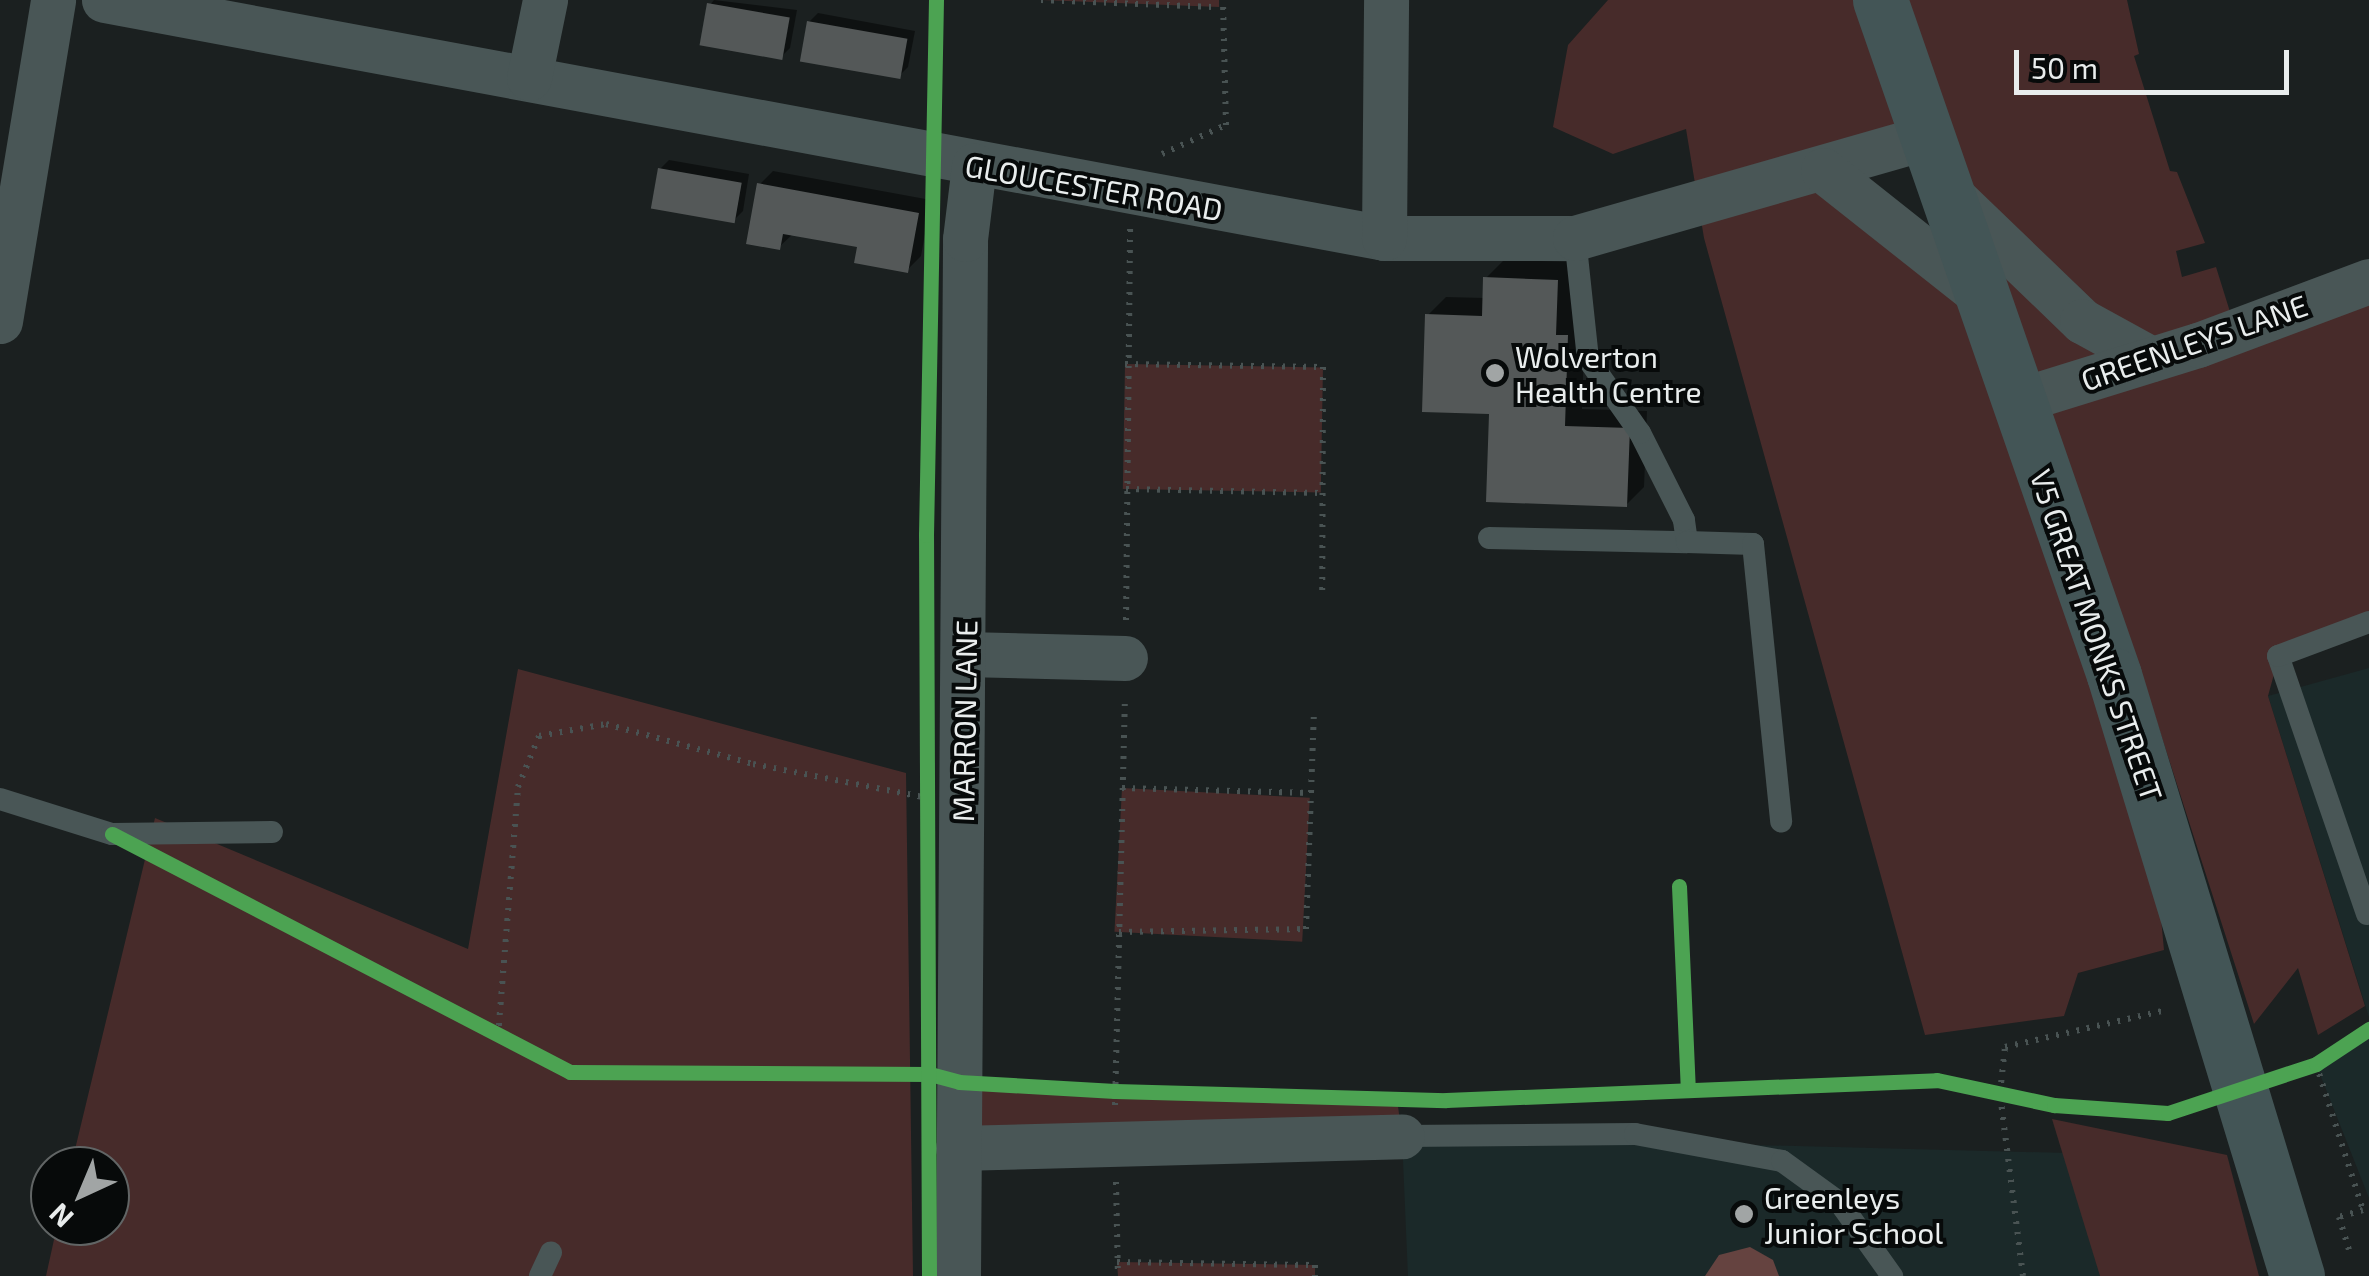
<!DOCTYPE html>
<html>
<head>
<meta charset="utf-8">
<style>
	body { margin:0 }
	#map { position:relative; width:2369px; height:1276px; overflow:hidden; background:#1b2020; font-family:"Exo 2",sans-serif }
	div>[style] { position:absolute }
	[style*='--x'] { left:calc(var(--x)*1px); top:calc(var(--y)*1px); width:calc(var(--w)*1px); rotate:calc(var(--a)*1deg) }
	.built>* { inset:0; background:#1b2929 }
	.green>* { inset:0; background:#472b2a; transform-origin:0 0 }
	.water>* { inset:0; background:#654340 }
	.shadow>* { inset:0; background:#0007 }
	.building>* { inset:0; background:#545858; transform-origin:0 0 }
	.path>* { height:6px; margin-top:-3px; transform-origin:0; background:repeating-linear-gradient(90deg,#495353 0 2.5px,transparent 0 10.5px) }
	.lane>* { height:22px; margin:-11px; padding:0 11px; transform-origin:11px; border-radius:11px; background:#495656 }
	.street>* { height:45px; margin:-22.5px; padding:0 22.5px; transform-origin:22.5px; border-radius:22.5px; background:#495656 }
	.secondary>* { height:55px; margin:-27.5px; padding:0 27.5px; transform-origin:27.5px; border-radius:27.5px; background:#435556 }
	.cycleway>* { height:15px; margin:-7.5px; padding:0 7.5px; transform-origin:7.5px; border-radius:7.5px; background:#4ca352 }
	.dots>* { width:28px; height:28px; translate:-50% -50%; box-sizing:border-box; border:5px solid #070a0a; border-radius:50% }
	span { translate:-50% -50%; white-space:nowrap; text-align:center; line-height:1.15; -webkit-text-stroke:8px #070a0a; paint-order:stroke }
	.street-label { font-size:30px; color:#e9eded }
	.poi-label { font-size:30px; color:#e9eded }
	.left { translate:0 -50%; text-align:left }
	.north { position:absolute; left:30px; top:1146px; width:100px; height:100px; box-sizing:border-box; background:#070a0a; border:2px solid #616565; border-radius:50%; rotate:224deg; font-size:28px; font-weight:700; line-height:40px; text-align:center; color:#e9eded }
	.north::after { content:''; display:block; margin:auto; width:35px; height:45px; background:#a1a5a5; clip-path:polygon(50% 0,100% 100%,50% 72%,0 100%) }
	.scale { position:absolute; left:2014px; top:50px; width:275px; height:45px; box-sizing:border-box; border:5px solid #e9eded; border-top:0; padding-left:12px; font-size:30px; line-height:35px; white-space:nowrap; color:#e9eded; -webkit-text-stroke:8px #070a0a; paint-order:stroke }
</style>
</head>
<body>
<div id="map">
	<div class="built">
		<i style="clip-path:polygon(2369px 668px,2369px 1017px,2268px 696px)"></i>
		<i style="clip-path:polygon(2369px 1029px,2369px 1198px,2316px 1064px)"></i>
		<i style="clip-path:polygon(1402px 1136px,2067px 1153px,2100px 1276px,1408px 1276px)"></i>
	</div>
	<div class="green">
		<i style="clip-path:polygon(1041px 0,1219px 0,1219px 7px)"></i>
		<i style="clip-path:polygon(evenodd,1608px 0,2127px 0,2139px 54px,2134px 56px,2170px 171px,2177px 172px,2205px 243px,2176px 251px,2182px 277px,2216px 267px,2236px 331px,2369px 281px,2369px 622px,2279px 656px,2268px 696px,2365px 1006px,2318px 1035px,2298px 968px,2254px 1024px,2137px 660px,2164px 950px,2078px 973px,2064px 1016px,1925px 1035px,1704px 238px,1686px 129px,1613px 154px,1553px 127px,1568px 45px,1608px 0,1928px 138px,1982px 295px,1824px 169px,1928px 138px)"></i>
		<i style="left:1125px;top:364px;width:198px;height:125px;rotate:1deg"></i>
		<i style="clip-path:polygon(518px 669px,906px 773px,913px 1276px,46px 1276px,57px 1226px,110px 1226px,110px 1166px,71px 1166px,155px 818px,468px 949px)"></i>
		<i style="left:1122px;top:788px;width:188px;height:144px;rotate:3deg"></i>
		<i style="clip-path:polygon(959px 1082px,1397px 1099px,1402px 1136px,958px 1148px)"></i>
		<i style="clip-path:polygon(2052px 1119px,2227px 1155px,2259px 1276px,2100px 1276px)"></i>
		<i style="clip-path:polygon(1117px 1262px,1315px 1265px,1315px 1276px,1118px 1276px)"></i>
	</div>
	<div class="water">
		<i style="clip-path:polygon(1750px 1247px,1773px 1260px,1779px 1276px,1705px 1276px,1719px 1255px)"></i>
	</div>
	<div class="shadow">
		<i style="clip-path:polygon(714px 0,797px 10px,790px 48px,781px 57px,710px 5px)"></i>
		<i style="clip-path:polygon(818px 13px,915px 31px,908px 67px,899px 76px,809px 22px)"></i>
		<i style="clip-path:polygon(669px 160px,749px 174px,743px 211px,734px 220px,660px 169px)"></i>
		<i style="clip-path:polygon(773px 171px,931px 200px,921px 256px,907px 270px,860px 245px,794px 233px,779px 247px,759px 185px)"></i>
		<i style="clip-path:polygon(1504px 260px,1575px 262px,1585px 318px,1582px 409px,1647px 411px,1644px 487px,1626px 505px,1492px 412px,1428px 315px,1446px 297px,1485px 298px,1486px 278px)"></i>
	</div>
	<div class="building">
		<i style="left:707px;top:3px;width:84px;height:43px;rotate:10deg"></i>
		<i style="left:807px;top:21px;width:102px;height:41px;rotate:10deg"></i>
		<i style="left:658px;top:168px;width:85px;height:41px;rotate:10deg"></i>
		<i style="clip-path:polygon(757px 183px,919px 213px,908px 273px,854px 263px,857px 247px,783px 234px,780px 250px,746px 244px)"></i>
		<i style="clip-path:polygon(1483px 277px,1558px 280px,1556px 335px,1568px 335px,1565px 426px,1630px 428px,1627px 507px,1486px 502px,1489px 414px,1422px 412px,1425px 314px,1482px 316px)"></i>
	</div>
	<div class="path">
		<i style="--x:1041;--y:0;--w:178;--a:2.3"></i>
		<i style="--x:1162;--y:154;--w:70;--a:-24.4"></i>
		<i style="--x:1226;--y:125;--w:125;--a:-91.4"></i>
		<i style="--x:1125;--y:364;--w:198;--a:0.9"></i>
		<i style="--x:1323;--y:367;--w:231;--a:90.2"></i>
		<i style="--x:1126;--y:489;--w:196;--a:1.2"></i>
		<i style="--x:1126;--y:620;--w:392;--a:-89.4"></i>
		<i style="--x:1122;--y:788;--w:189;--a:1.5"></i>
		<i style="--x:1119;--y:932;--w:187;--a:-0.9"></i>
		<i style="--x:1306;--y:929;--w:219;--a:-87.9"></i>
		<i style="--x:498;--y:1036;--w:250;--a:-85.4"></i>
		<i style="--x:518;--y:787;--w:55;--a:-67.6"></i>
		<i style="--x:539;--y:736;--w:68;--a:-10.2"></i>
		<i style="--x:606;--y:724;--w:152;--a:15.2"></i>
		<i style="--x:753;--y:764;--w:173;--a:11"></i>
		<i style="--x:2316;--y:1064;--w:153;--a:72.2"></i>
		<i style="--x:2363;--y:1210;--w:25;--a:164"></i>
		<i style="--x:2339;--y:1217;--w:34;--a:73"></i>
		<i style="--x:1115;--y:1105;--w:408;--a:-88.6"></i>
		<i style="--x:1116;--y:1182;--w:94;--a:88.8"></i>
		<i style="--x:1117;--y:1262;--w:198;--a:0.9"></i>
		<i style="--x:1315;--y:1265;--w:11;--a:90"></i>
		<i style="--x:2023;--y:1276;--w:184;--a:-97.2"></i>
		<i style="--x:2000;--y:1093;--w:46;--a:-83.8"></i>
		<i style="--x:2005;--y:1047;--w:166;--a:-12.9"></i>
	</div>
	<div class="lane">
		<i style="--x:1489;--y:538;--w:198;--a:1.2"></i>
		<i style="--x:1687;--y:542;--w:22;--a:-98"></i>
		<i style="--x:1684;--y:520;--w:97;--a:-116.8"></i>
		<i style="--x:1640;--y:433;--w:90;--a:-125.1"></i>
		<i style="--x:1588;--y:359;--w:122;--a:-96.1"></i>
		<i style="--x:1687;--y:542;--w:66;--a:1.7"></i>
		<i style="--x:1753;--y:544;--w:279;--a:84.2"></i>
		<i style="--x:0;--y:799;--w:117;--a:17.4"></i>
		<i style="--x:112;--y:834;--w:160;--a:-0.7"></i>
		<i style="--x:2367;--y:914;--w:273;--a:-109"></i>
		<i style="--x:2278;--y:656;--w:97;--a:-20.5"></i>
		<i style="--x:1402;--y:1136;--w:233;--a:-0.5"></i>
		<i style="--x:1635;--y:1134;--w:149;--a:10.4"></i>
		<i style="--x:1782;--y:1161;--w:72;--a:35.9"></i>
		<i style="--x:1840;--y:1203;--w:90;--a:54.5"></i>
		<i style="--x:540;--y:1276;--w:26;--a:-65"></i>
	</div>
	<div class="street">
		<i style="--x:104;--y:0;--w:1302;--a:10.53"></i>
		<i style="--x:1384;--y:238;--w:191;--a:0"></i>
		<i style="--x:1575;--y:238;--w:367;--a:-16"></i>
		<i style="--x:529;--y:78;--w:80;--a:-78.4"></i>
		<i style="--x:1823;--y:170;--w:204;--a:38.4"></i>
		<i style="--x:1949;--y:193;--w:185;--a:43.9"></i>
		<i style="--x:2082;--y:321;--w:79;--a:28.8"></i>
		<i style="--x:1384;--y:238;--w:238;--a:-89.5"></i>
		<i style="--x:0;--y:321;--w:325;--a:-80.6"></i>
		<i style="--x:2017;--y:401;--w:189;--a:-17.2"></i>
		<i style="--x:2198;--y:345;--w:183;--a:-20.5"></i>
		<i style="--x:965;--y:654;--w:160;--a:1.4"></i>
		<i style="--x:958;--y:1148;--w:444;--a:-1.5"></i>
		<i style="--x:958;--y:1276;--w:1037;--a:-89.61"></i>
		<i style="--x:965;--y:239;--w:74;--a:-83"></i>
	</div>
	<div class="secondary">
		<i style="--x:1880;--y:0;--w:714;--a:70.88"></i>
		<i style="--x:2114;--y:675;--w:628;--a:73.06"></i>
	</div>
	<div class="cycleway">
		<i style="--x:112;--y:834;--w:516;--a:27.46"></i>
		<i style="--x:570;--y:1072;--w:360;--a:0.3"></i>
		<i style="--x:930;--y:1074;--w:30;--a:15"></i>
		<i style="--x:959;--y:1082;--w:156;--a:3.3"></i>
		<i style="--x:1115;--y:1091;--w:331;--a:1.6"></i>
		<i style="--x:1446;--y:1100;--w:491;--a:-2.3"></i>
		<i style="--x:1937;--y:1080;--w:120;--a:12.1"></i>
		<i style="--x:2054;--y:1105;--w:114;--a:4"></i>
		<i style="--x:2168;--y:1113;--w:156;--a:-18.3"></i>
		<i style="--x:2316;--y:1064;--w:64;--a:-33.4"></i>
		<i style="--x:1679;--y:886;--w:204;--a:87.5"></i>
		<i style="--x:929;--y:1276;--w:741;--a:-90.23"></i>
		<i style="--x:926;--y:535;--w:535;--a:-88.93"></i>
	</div>
	<div class="dots">
		<i style="left:1495px;top:373px;background:#a1a5a5"></i>
		<i style="left:1744px;top:1214px;background:#a1a5a5"></i>
	</div>
	<div class="street-label">
		<span style="left:1094px;top:187px;rotate:10deg">GLOUCESTER ROAD</span>
		<span style="left:2194px;top:342px;rotate:-19deg">GREENLEYS LANE</span>
		<span style="left:2097px;top:635px;rotate:71deg">V5 GREAT MONKS STREET</span>
		<span style="left:964px;top:721px;rotate:-89deg">MARRON LANE</span>
	</div>
	<div class="poi-label">
		<span class="left" style="left:1515px;top:373px">Wolverton<br>Health Centre</span>
		<span class="left" style="left:1764px;top:1214px">Greenleys<br>Junior School</span>
	</div>
	<div class="north">N</div>
	<div class="scale">50 m</div>
</div>
</body>
</html>
